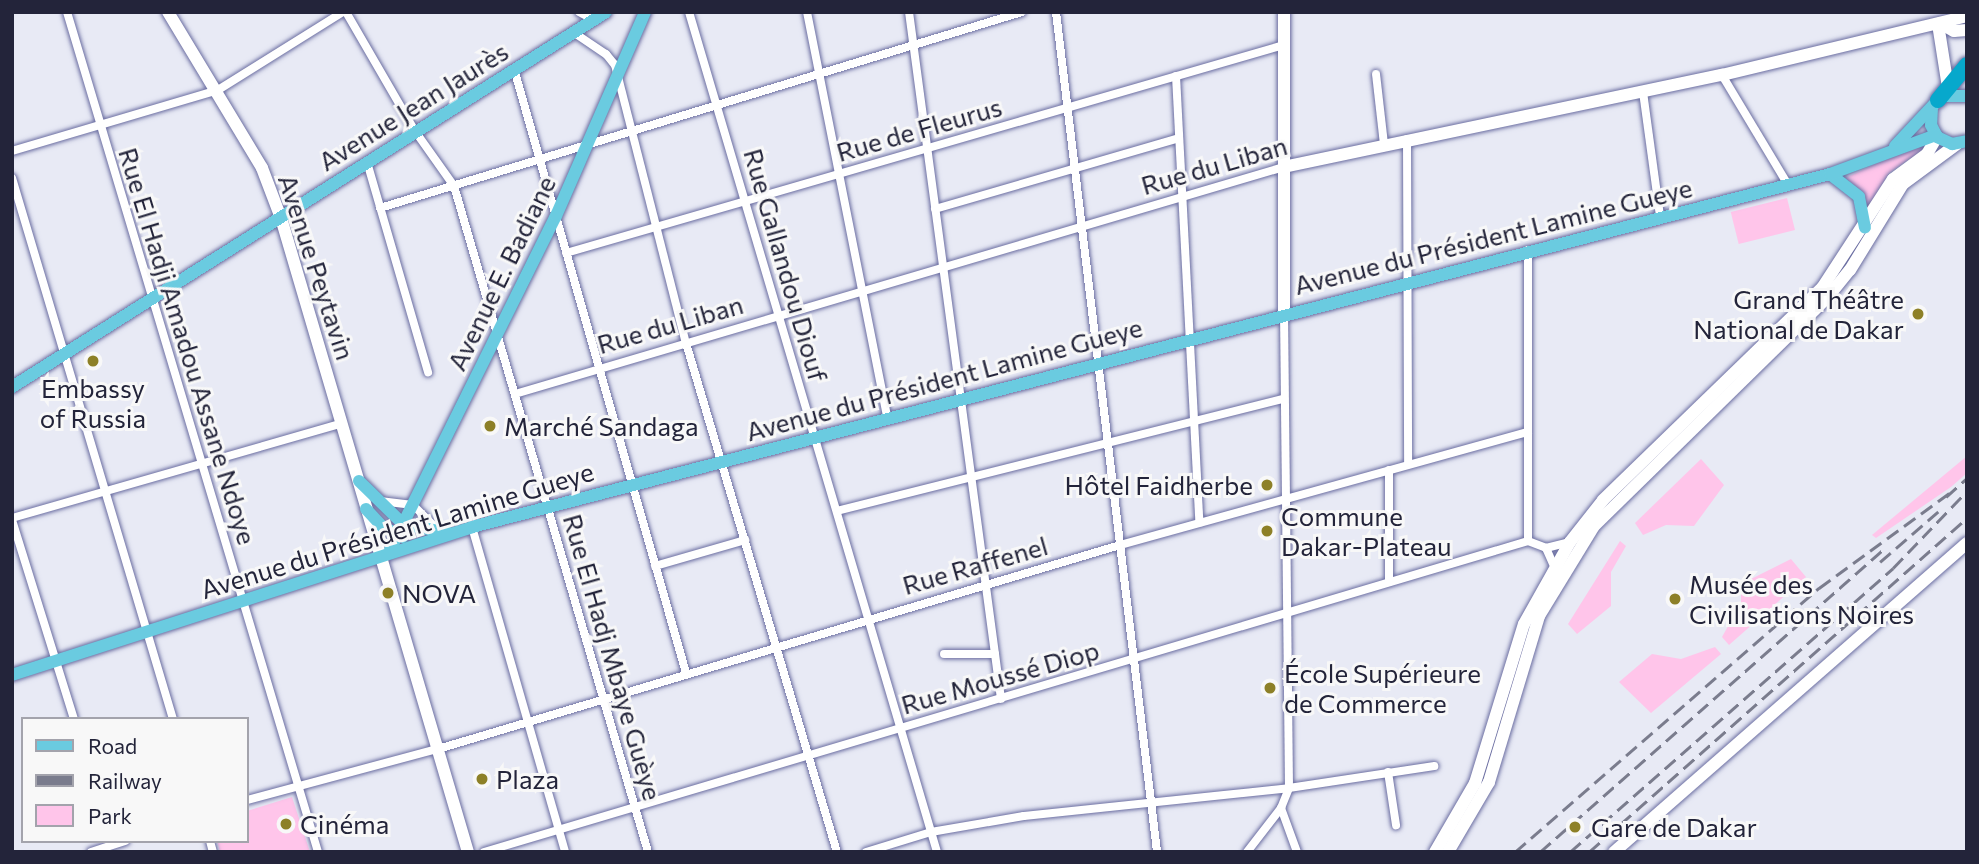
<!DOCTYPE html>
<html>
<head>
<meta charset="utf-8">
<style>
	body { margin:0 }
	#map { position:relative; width:1979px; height:864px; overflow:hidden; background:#e8eaf5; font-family:Commissioner,sans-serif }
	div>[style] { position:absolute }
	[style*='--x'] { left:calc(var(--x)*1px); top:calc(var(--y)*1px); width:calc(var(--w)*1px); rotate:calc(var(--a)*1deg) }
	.green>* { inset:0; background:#ffc5ea; transform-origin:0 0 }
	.roads { filter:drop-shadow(0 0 2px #6a6da1) drop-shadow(0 0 2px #6a6da1) }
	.street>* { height:8px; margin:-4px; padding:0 4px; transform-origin:4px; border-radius:4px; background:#fff }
	.secondary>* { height:12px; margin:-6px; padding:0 6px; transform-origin:6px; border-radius:6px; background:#fff }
	.primary>* { height:12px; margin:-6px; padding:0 6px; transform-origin:6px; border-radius:6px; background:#6acbe0 }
	.highway>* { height:16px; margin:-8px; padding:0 8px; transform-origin:8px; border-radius:8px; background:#07a8cc }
	.rail>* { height:2.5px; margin-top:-1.25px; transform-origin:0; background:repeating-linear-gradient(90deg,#7a7c8d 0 14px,transparent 0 21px) }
	.dots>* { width:19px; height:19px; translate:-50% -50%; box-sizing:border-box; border:4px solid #f8f8f8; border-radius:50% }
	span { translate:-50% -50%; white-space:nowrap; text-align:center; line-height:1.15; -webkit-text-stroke:6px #f8f8f8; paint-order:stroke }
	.street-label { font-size:26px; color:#23243a }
	.poi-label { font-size:26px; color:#23243a }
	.right { translate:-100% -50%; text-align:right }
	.left { translate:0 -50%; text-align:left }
	.frame { position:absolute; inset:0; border:14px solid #23243a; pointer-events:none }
	.legend { position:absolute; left:21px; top:717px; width:228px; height:126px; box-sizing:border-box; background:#f8f8f8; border:2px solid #a3a3ac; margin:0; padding:9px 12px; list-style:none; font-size:21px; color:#23243a }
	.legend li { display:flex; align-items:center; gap:14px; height:35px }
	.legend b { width:35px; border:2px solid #a3a3ac }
</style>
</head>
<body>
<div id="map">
	<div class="green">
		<i style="clip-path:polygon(1926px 141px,1925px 148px,1889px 173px,1868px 207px,1863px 192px,1845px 178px)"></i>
		<i style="left:1787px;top:198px;width:33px;height:58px;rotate:76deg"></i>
		<i style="clip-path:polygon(1967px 456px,1967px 473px,1951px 487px,1876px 538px,1872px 535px)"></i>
		<i style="clip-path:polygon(1701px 459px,1724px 485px,1694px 526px,1666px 525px,1643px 535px,1635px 523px)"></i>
		<i style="clip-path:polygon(1620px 541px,1626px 546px,1611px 572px,1611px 606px,1577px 634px,1568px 624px)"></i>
		<i style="clip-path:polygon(1791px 559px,1806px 577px,1729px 645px,1722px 637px,1741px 603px,1741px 584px)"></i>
		<i style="clip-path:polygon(1715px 647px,1721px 654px,1651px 713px,1619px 682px,1652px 654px,1681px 659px)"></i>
		<i style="clip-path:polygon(292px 797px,310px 852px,220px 852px,217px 841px,247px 841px,247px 811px)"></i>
	</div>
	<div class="roads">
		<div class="street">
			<i style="--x:67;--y:12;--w:877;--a:73.36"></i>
			<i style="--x:346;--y:12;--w:138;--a:59.9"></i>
			<i style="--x:415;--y:131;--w:67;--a:54.7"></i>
			<i style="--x:454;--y:186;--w:694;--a:73.76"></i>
			<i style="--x:579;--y:12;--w:15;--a:28"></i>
			<i style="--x:689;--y:12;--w:876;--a:73.55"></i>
			<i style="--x:807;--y:12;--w:413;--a:78.8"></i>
			<i style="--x:909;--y:12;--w:693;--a:82.37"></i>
			<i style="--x:1056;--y:12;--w:846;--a:83.14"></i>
			<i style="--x:573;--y:32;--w:40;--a:34"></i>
			<i style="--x:606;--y:54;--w:14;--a:51"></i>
			<i style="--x:615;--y:65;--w:287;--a:75.7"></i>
			<i style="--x:686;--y:343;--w:531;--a:73.48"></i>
			<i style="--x:514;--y:69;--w:628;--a:74.1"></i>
			<i style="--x:1376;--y:74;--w:70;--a:83.5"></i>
			<i style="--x:1722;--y:75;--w:128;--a:59"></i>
			<i style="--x:1176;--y:76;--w:447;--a:87"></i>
			<i style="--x:1643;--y:92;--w:125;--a:82.2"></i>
			<i style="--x:1407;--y:139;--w:325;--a:89.8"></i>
			<i style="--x:12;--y:151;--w:215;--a:-16.5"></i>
			<i style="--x:218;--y:90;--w:147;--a:-32"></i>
			<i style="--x:367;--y:162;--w:219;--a:73.8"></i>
			<i style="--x:12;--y:178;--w:564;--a:73.43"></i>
			<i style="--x:380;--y:208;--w:671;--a:-16.98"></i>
			<i style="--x:935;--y:209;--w:254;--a:-16.2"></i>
			<i style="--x:566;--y:253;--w:748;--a:-16.16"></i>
			<i style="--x:515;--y:394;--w:802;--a:-16.45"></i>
			<i style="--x:1389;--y:470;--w:112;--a:90"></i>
			<i style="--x:380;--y:501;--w:33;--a:7"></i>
			<i style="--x:413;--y:505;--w:34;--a:45"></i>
			<i style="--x:837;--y:511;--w:460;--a:-14.1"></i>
			<i style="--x:12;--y:518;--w:344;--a:-16"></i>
			<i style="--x:12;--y:520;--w:208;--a:72.7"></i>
			<i style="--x:472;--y:527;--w:338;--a:74"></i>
			<i style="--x:1528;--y:541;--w:291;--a:-90"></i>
			<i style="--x:1528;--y:541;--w:19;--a:21"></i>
			<i style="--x:1546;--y:548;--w:25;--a:-14"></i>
			<i style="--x:1546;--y:548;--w:20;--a:66"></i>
			<i style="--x:655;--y:566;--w:94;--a:-16.1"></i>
			<i style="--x:944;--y:654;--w:51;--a:0"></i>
			<i style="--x:1388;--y:772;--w:54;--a:81.4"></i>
			<i style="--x:247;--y:800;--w:198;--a:-15"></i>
			<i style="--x:438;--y:749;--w:712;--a:-16.65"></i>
			<i style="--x:1120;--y:545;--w:423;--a:-15.5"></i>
			<i style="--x:1281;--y:808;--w:47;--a:70"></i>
			<i style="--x:210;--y:841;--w:11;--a:75"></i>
			<i style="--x:91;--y:852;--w:36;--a:-18"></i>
			<i style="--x:484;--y:852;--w:1089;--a:-16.59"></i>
			<i style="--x:866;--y:852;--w:68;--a:-17.1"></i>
			<i style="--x:931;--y:832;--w:94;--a:-9.8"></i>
			<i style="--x:1024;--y:816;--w:266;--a:-6"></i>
			<i style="--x:1289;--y:788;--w:147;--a:-8.6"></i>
			<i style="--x:1247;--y:852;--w:56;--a:-52.3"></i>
			<i style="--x:1281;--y:808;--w:22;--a:-68"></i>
			<i style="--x:1289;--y:788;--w:474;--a:-90.6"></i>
		</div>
		<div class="secondary">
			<i style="--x:168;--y:12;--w:182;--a:58.9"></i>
			<i style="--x:262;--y:168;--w:53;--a:69.2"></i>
			<i style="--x:281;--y:218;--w:661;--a:73.57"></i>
			<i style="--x:1940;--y:23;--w:16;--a:30"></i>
			<i style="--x:1954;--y:31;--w:13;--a:-4"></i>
			<i style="--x:1938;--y:24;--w:64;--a:81"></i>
			<i style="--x:1284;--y:167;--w:448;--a:-11.9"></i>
			<i style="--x:1722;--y:75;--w:252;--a:-13.5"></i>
			<i style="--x:1284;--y:314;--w:302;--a:-90"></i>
			<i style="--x:1435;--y:852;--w:80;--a:-59.9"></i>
			<i style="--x:1475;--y:783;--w:166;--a:-72.9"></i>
			<i style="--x:1524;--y:624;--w:94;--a:-60.7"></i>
			<i style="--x:1570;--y:542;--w:53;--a:-51.8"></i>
			<i style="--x:1603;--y:500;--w:305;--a:-44.1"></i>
			<i style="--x:1822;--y:288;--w:130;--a:-56.9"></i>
			<i style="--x:1893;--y:179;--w:42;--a:-36.3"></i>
			<i style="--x:1927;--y:154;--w:20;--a:-60"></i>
			<i style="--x:1448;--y:852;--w:81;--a:-59.6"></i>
			<i style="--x:1489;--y:782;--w:173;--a:-73.2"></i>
			<i style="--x:1539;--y:616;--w:105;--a:-58.6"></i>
			<i style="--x:1594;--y:526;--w:326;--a:-44.4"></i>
			<i style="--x:1827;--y:298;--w:36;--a:-51"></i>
			<i style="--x:1850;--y:270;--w:101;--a:-58.4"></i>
			<i style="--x:1903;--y:184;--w:67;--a:-36.5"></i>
			<i style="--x:1614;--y:852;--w:469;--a:-41.2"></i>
		</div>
		<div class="primary">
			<i style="--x:1932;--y:108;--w:17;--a:93"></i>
			<i style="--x:1931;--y:125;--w:13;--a:63"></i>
			<i style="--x:1937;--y:137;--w:17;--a:25"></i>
			<i style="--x:1952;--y:144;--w:15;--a:-11"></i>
			<i style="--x:1895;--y:146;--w:69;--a:-46.8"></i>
			<i style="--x:1942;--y:96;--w:25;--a:0"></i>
			<i style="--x:1830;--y:174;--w:37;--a:38"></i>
			<i style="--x:1859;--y:197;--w:31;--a:79"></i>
			<i style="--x:12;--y:387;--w:702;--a:-32.26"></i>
			<i style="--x:359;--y:481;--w:62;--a:44.3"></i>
			<i style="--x:403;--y:524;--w:47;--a:11.1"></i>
			<i style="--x:366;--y:509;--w:25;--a:47"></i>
			<i style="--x:383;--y:527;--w:22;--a:27"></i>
			<i style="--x:390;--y:550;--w:373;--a:-63.6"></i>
			<i style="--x:556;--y:216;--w:223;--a:-66.4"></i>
			<i style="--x:12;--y:675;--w:483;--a:-17.8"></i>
			<i style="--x:472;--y:527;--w:1403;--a:-14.57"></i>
			<i style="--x:1830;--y:174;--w:113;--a:-20.2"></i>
		</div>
		<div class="highway">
			<i style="--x:1938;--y:100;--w:45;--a:-50.4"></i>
		</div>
	</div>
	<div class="rail">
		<i style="--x:1946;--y:497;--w:28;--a:-42"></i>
		<i style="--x:1880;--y:562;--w:81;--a:-41"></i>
		<i style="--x:1515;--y:852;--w:403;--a:-41"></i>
		<i style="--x:1819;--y:588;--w:165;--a:-36.1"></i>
		<i style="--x:1540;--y:852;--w:458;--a:-41.4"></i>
		<i style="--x:1570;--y:852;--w:430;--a:-41.3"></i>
		<i style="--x:1893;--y:568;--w:107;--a:-46.1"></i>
		<i style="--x:1589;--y:852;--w:504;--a:-41.46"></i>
	</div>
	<div class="dots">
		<i style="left:1918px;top:314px;background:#8d8027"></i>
		<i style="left:93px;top:361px;background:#8d8027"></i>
		<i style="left:490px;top:426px;background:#8d8027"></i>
		<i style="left:1267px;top:485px;background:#8d8027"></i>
		<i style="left:1267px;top:531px;background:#8d8027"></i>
		<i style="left:388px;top:593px;background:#8d8027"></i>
		<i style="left:1675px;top:599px;background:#8d8027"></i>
		<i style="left:1270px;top:688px;background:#8d8027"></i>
		<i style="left:482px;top:779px;background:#8d8027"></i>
		<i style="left:286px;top:824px;background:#8d8027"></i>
		<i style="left:1575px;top:827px;background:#8d8027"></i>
	</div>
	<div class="street-label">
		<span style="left:413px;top:106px;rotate:-32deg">Avenue Jean Jaurès</span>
		<span style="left:919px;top:129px;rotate:-16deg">Rue de Fleurus</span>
		<span style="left:1214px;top:165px;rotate:-16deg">Rue du Liban</span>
		<span style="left:1493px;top:236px;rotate:-14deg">Avenue du Président Lamine Gueye</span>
		<span style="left:786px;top:265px;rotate:74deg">Rue Gallandou Diouf</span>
		<span style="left:317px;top:267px;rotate:72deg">Avenue Peytavin</span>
		<span style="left:501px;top:273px;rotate:-64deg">Avenue E. Badiane</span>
		<span style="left:670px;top:324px;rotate:-16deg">Rue du Liban</span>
		<span style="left:188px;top:346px;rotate:73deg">Rue El Hadji Amadou Assane Ndoye</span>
		<span style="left:944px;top:379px;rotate:-15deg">Avenue du Président Lamine Gueye</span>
		<span style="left:397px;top:530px;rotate:-17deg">Avenue du Président Lamine Gueye</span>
		<span style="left:975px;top:565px;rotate:-16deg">Rue Raffenel</span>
		<span style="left:613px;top:657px;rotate:74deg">Rue El Hadj Mbaye Guèye</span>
		<span style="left:1000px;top:677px;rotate:-16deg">Rue Moussé Diop</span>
	</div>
	<div class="poi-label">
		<span class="right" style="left:1904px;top:314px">Grand Théâtre<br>National de Dakar</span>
		<span style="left:93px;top:403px">Embassy<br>of Russia</span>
		<span class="left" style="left:504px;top:426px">Marché Sandaga</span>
		<span class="right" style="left:1253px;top:485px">Hôtel Faidherbe</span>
		<span class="left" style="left:1281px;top:531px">Commune<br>Dakar-Plateau</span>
		<span class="left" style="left:1689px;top:599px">Musée des<br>Civilisations Noires</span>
		<span class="left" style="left:402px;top:593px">NOVA</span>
		<span class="left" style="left:1284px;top:688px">École Supérieure<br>de Commerce</span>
		<span class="left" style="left:496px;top:779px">Plaza</span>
		<span class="left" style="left:300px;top:824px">Cinéma</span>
		<span class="left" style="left:1591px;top:827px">Gare de Dakar</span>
	</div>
	<div class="frame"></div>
	<ul class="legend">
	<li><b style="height:9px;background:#6acbe0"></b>Road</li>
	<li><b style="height:9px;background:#7a7c8d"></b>Railway</li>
	<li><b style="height:19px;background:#ffc5ea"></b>Park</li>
	</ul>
</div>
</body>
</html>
